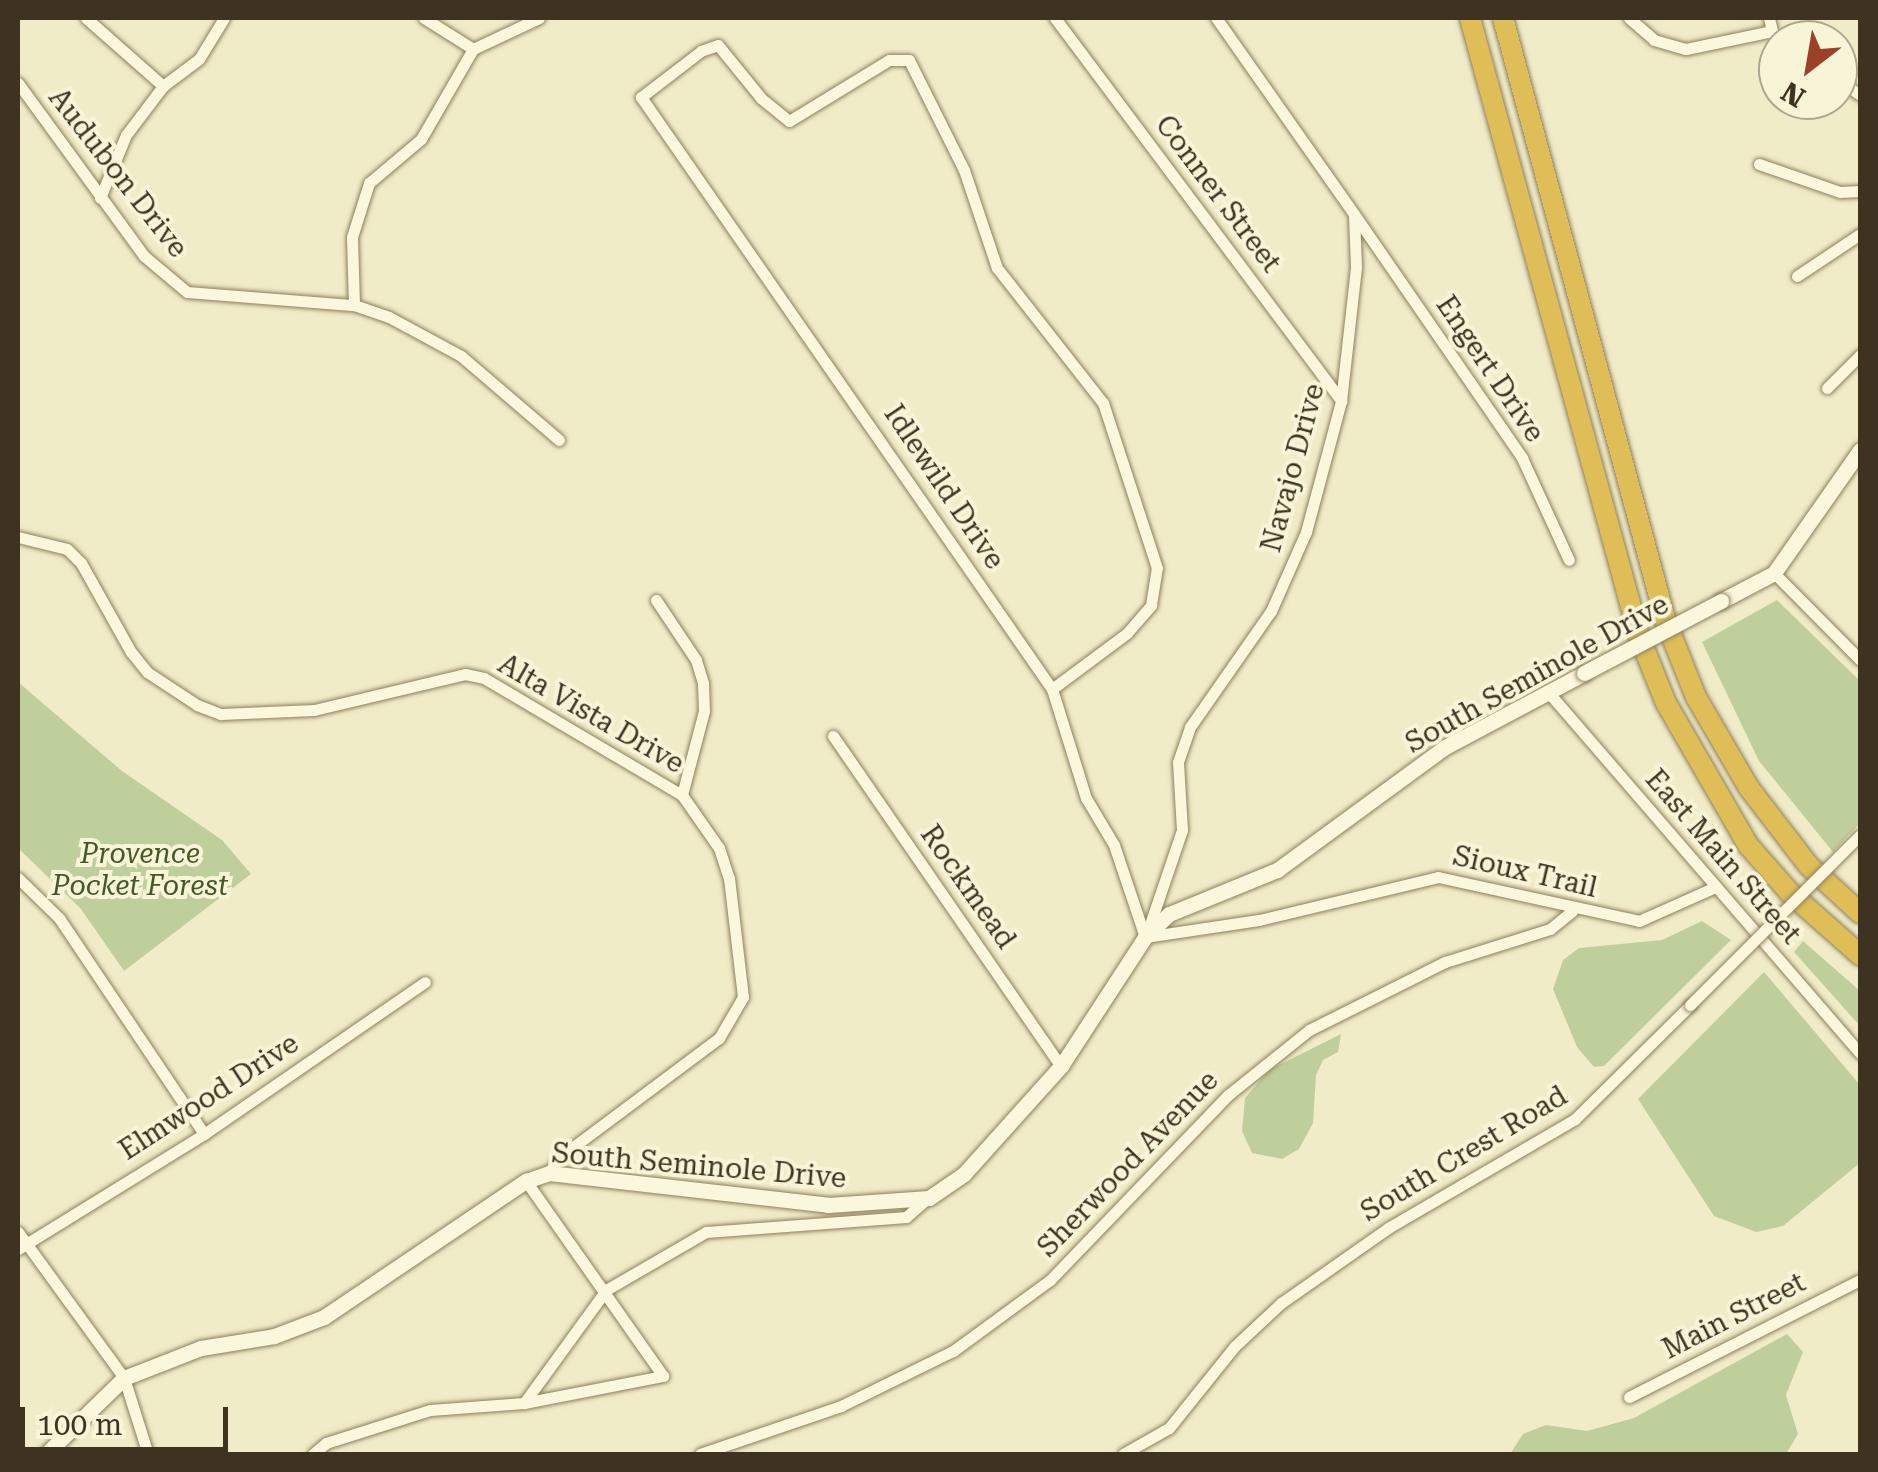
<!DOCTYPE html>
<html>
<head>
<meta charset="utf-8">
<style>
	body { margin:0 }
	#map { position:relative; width:1878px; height:1472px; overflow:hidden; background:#f0ecc8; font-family:"Roboto Serif",serif }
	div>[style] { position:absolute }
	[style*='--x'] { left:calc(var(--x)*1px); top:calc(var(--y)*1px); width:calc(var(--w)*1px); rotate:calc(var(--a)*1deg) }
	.green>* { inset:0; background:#bfcf9b }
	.roads { filter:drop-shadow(0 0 2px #8d7f5c) drop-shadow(0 0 2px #8d7f5c) }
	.street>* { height:11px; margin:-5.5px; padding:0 5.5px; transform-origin:5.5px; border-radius:5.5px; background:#faf7dc }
	.secondary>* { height:15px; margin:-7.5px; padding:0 7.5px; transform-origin:7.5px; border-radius:7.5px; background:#faf7dc }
	.highway>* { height:20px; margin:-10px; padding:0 10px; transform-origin:10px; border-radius:10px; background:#dfbe58 }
	.bridges { filter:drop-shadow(0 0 2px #8d7f5c) drop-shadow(0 0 2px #8d7f5c) }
	.street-bridge>* { height:11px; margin:-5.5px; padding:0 5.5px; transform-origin:5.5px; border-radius:5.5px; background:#faf7dc }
	.secondary-bridge>* { height:15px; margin:-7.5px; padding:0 7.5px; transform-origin:7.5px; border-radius:7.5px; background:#faf7dc }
	span { translate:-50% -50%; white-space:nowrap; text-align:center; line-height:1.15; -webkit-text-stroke:8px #f7f4d8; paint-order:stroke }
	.street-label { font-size:28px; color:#3d3320 }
	.park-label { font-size:28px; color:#435926; font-style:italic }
	.frame { position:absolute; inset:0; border:20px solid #3d3320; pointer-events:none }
	.north { position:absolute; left:1758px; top:20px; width:100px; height:100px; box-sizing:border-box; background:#f7f4d8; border:2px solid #ada78e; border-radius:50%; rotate:211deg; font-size:28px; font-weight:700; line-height:40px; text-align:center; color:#3d3320 }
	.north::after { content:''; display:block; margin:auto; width:35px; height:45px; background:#9d402a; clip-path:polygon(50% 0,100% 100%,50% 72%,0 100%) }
	.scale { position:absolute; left:20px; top:1407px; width:208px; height:45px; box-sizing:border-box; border:5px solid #3d3320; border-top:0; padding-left:12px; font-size:30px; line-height:35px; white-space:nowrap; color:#3d3320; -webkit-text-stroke:8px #f7f4d8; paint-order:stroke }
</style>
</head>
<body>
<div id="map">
	<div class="green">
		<i style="clip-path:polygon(1777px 600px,1860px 681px,1860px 823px,1833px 852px,1759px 761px,1702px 642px)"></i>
		<i style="clip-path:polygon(18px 682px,122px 771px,222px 840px,251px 874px,124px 971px,81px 909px,18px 848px)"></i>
		<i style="clip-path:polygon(1702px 921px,1731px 940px,1604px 1066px,1594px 1067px,1577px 1047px,1553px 989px,1563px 960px,1579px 948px,1662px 940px)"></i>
		<i style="clip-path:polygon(1803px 941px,1860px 991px,1860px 1026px,1794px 952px)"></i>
		<i style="clip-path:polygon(1764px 972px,1860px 1085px,1860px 1163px,1783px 1226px,1756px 1232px,1714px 1216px,1638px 1099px)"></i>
		<i style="clip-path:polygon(1341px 1034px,1338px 1052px,1323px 1060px,1316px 1075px,1313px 1123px,1299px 1149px,1282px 1159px,1252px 1153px,1242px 1131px,1245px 1098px,1269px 1070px)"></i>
		<i style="clip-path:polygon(1787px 1334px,1803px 1352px,1786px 1395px,1798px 1434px,1786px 1454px,1510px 1454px,1523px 1434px,1546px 1425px,1587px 1431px,1634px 1418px)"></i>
	</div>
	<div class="roads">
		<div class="street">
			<i style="--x:86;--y:18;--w:103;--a:41.4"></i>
			<i style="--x:424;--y:18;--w:58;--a:32.3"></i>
			<i style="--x:1055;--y:18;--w:478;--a:53.2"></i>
			<i style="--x:1629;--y:18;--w:33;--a:41"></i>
			<i style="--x:1654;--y:40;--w:33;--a:16"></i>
			<i style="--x:1686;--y:49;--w:88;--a:-11.8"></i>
			<i style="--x:1772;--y:31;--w:13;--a:-103"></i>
			<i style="--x:1838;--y:79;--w:27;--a:36"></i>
			<i style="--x:18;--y:83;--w:214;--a:53.9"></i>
			<i style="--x:144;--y:256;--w:56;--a:39.9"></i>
			<i style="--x:187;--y:292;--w:168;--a:4.5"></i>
			<i style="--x:354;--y:305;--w:37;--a:19"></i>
			<i style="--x:389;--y:317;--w:82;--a:28.4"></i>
			<i style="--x:461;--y:356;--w:129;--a:40.6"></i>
			<i style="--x:1759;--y:164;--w:86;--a:19.1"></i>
			<i style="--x:1840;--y:192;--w:20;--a:-3"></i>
			<i style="--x:100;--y:198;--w:68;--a:-67.6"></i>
			<i style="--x:126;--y:135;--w:61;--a:-52.9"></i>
			<i style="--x:163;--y:86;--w:45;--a:-36.9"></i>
			<i style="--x:199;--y:59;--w:48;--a:-58.6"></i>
			<i style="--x:1356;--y:217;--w:293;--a:55.4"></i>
			<i style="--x:1522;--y:458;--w:112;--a:65.3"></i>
			<i style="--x:1797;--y:276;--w:76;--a:-33.7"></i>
			<i style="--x:354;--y:305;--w:68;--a:-91.7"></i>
			<i style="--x:352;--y:237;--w:57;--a:-72.5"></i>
			<i style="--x:369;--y:183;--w:68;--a:-40.2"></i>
			<i style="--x:421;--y:139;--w:104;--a:-60"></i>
			<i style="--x:473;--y:49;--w:73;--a:-25.2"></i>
			<i style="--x:1827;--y:388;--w:47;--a:-45"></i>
			<i style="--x:18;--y:537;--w:50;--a:13.8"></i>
			<i style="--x:67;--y:549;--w:20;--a:45"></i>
			<i style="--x:81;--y:563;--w:102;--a:60.7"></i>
			<i style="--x:131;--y:652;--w:26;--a:51"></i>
			<i style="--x:147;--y:672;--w:60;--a:33.4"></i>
			<i style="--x:197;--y:705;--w:26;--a:21"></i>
			<i style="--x:221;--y:714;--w:93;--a:-2.5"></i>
			<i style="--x:314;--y:710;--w:155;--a:-13.4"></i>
			<i style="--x:465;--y:674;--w:19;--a:12"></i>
			<i style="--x:484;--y:678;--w:230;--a:30.6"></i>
			<i style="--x:682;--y:795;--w:65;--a:55.1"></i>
			<i style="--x:719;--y:848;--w:32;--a:72"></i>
			<i style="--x:729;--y:878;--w:120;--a:83.3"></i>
			<i style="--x:743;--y:997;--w:48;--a:120.3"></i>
			<i style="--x:719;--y:1038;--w:199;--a:143.2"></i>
			<i style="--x:560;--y:1157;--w:19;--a:125"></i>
			<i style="--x:1774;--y:573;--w:122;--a:45.3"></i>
			<i style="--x:656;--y:600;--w:72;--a:56.3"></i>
			<i style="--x:696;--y:660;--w:24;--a:73"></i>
			<i style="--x:703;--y:683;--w:28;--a:88"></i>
			<i style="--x:704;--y:711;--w:87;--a:104.7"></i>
			<i style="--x:1052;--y:689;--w:94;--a:-36.7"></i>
			<i style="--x:1127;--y:633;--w:37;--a:-49"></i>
			<i style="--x:1151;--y:605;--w:37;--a:-81"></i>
			<i style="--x:1157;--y:568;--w:174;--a:-108.1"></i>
			<i style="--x:1103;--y:403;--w:172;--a:-128.1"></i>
			<i style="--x:997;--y:268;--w:103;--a:-108.6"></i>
			<i style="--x:964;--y:170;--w:123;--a:-116.6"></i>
			<i style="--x:909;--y:60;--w:20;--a:180"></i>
			<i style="--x:889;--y:60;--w:117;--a:148.6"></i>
			<i style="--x:789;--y:121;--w:36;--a:-141"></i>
			<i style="--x:761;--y:98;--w:68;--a:-129.1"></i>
			<i style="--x:718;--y:45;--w:18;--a:161"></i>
			<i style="--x:701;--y:51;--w:76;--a:142.5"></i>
			<i style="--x:641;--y:97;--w:721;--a:55.23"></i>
			<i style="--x:1052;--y:689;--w:114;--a:72.7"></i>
			<i style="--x:1086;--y:798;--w:55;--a:59.2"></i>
			<i style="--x:1114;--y:845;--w:97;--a:71.4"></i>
			<i style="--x:1549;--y:693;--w:476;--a:49.2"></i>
			<i style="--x:833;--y:736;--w:401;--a:55.4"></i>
			<i style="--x:18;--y:878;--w:57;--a:44.3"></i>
			<i style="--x:59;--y:918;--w:260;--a:56.1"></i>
			<i style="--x:1147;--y:933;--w:109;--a:-71.2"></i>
			<i style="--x:1182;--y:830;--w:68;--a:-93.4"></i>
			<i style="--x:1178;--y:762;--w:37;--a:-71"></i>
			<i style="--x:1190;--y:727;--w:141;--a:-55.1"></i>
			<i style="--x:1271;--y:611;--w:86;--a:-66.1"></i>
			<i style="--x:1306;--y:532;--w:136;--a:-75"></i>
			<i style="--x:1341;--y:401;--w:135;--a:-83.6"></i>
			<i style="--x:1356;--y:267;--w:53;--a:-92.2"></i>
			<i style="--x:1354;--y:214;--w:240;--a:-125.1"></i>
			<i style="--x:1145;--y:937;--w:115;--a:-8.5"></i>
			<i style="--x:1259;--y:920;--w:184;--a:-13.5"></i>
			<i style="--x:1438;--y:877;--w:206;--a:12.3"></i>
			<i style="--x:1639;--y:921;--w:81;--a:-24"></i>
			<i style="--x:18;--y:1232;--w:180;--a:54"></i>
			<i style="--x:124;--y:1378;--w:80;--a:72.5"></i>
			<i style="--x:18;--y:1249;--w:219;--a:-31.7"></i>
			<i style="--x:204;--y:1134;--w:268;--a:-34.5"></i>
			<i style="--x:1629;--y:1397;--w:259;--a:-26.9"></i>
			<i style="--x:524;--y:1403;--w:142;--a:-11"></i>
			<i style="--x:663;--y:1376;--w:238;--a:-125.1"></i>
			<i style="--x:313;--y:1454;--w:17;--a:-40"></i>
			<i style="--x:326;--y:1443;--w:109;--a:-17.6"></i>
			<i style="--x:430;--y:1410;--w:94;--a:-4.3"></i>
			<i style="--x:524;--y:1403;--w:140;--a:-54"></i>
			<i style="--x:606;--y:1290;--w:116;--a:-30.1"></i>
			<i style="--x:706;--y:1232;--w:201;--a:-4.3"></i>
			<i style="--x:906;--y:1217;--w:28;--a:-41"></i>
			<i style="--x:700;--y:1454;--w:149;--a:-18.8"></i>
			<i style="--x:841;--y:1406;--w:125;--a:-26.2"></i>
			<i style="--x:953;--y:1351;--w:120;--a:-36.2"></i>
			<i style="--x:1050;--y:1280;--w:257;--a:-46.1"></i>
			<i style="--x:1228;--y:1095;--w:104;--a:-38.7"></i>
			<i style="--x:1309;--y:1030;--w:152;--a:-26.6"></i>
			<i style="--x:1445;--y:962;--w:110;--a:-17.4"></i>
			<i style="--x:1550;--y:929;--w:28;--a:-39"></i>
			<i style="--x:1123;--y:1454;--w:53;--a:-29.5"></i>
			<i style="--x:1169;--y:1428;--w:105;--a:-51.2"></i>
			<i style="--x:1235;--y:1346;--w:63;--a:-43.1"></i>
			<i style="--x:1281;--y:1303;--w:131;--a:-35"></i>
			<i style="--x:1388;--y:1228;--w:216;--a:-30.2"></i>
			<i style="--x:1575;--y:1119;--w:162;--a:-44.7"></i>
		</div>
		<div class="secondary">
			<i style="--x:1721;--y:601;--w:60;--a:-27.8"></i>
			<i style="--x:1774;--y:573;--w:150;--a:-55"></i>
			<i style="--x:46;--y:1454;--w:109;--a:-44.3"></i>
			<i style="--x:124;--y:1378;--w:83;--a:-21.3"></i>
			<i style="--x:201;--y:1348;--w:74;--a:-9.3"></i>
			<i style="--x:274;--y:1336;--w:53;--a:-20.8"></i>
			<i style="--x:324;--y:1317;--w:244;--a:-34"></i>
			<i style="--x:526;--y:1181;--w:24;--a:-19"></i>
			<i style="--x:549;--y:1173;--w:281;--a:6.5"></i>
			<i style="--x:828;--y:1205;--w:101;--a:-4"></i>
			<i style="--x:929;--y:1198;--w:42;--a:-34.4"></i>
			<i style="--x:964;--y:1174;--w:145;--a:-48.1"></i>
			<i style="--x:1061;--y:1066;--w:154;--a:-56.9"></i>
			<i style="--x:1145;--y:937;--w:33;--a:-44"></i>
			<i style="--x:1169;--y:914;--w:117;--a:-22.2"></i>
			<i style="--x:1277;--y:870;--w:208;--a:-36.2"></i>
			<i style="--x:1445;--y:747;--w:157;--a:-28"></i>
		</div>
		<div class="highway">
			<i style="--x:1470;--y:18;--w:641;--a:74.71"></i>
			<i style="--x:1639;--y:636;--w:72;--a:68.1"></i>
			<i style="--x:1666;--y:703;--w:164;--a:60"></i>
			<i style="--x:1748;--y:845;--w:64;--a:48.8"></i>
			<i style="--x:1790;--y:893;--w:94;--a:41.5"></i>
			<i style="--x:1503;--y:18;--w:626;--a:74.9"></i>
			<i style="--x:1666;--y:622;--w:81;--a:68.2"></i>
			<i style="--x:1696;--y:697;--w:105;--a:59.8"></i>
			<i style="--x:1749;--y:788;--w:97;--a:52.5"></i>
			<i style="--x:1808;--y:865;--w:71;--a:42.7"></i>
		</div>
	</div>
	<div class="bridges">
		<div class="street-bridge">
			<i style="--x:1690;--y:1005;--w:240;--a:-45"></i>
		</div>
		<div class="secondary-bridge">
			<i style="--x:1584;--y:673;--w:155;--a:-27.7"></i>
		</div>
	</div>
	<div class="street-label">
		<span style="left:118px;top:173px;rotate:52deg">Audubon Drive</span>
		<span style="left:1218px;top:194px;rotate:53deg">Conner Street</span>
		<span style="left:1490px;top:369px;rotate:56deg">Engert Drive</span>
		<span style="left:1293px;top:468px;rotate:-75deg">Navajo Drive</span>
		<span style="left:944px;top:487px;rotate:56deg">Idlewild Drive</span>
		<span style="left:1537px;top:674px;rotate:-29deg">South Seminole Drive</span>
		<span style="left:591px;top:714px;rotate:30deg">Alta Vista Drive</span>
		<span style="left:1723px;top:857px;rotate:49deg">East Main Street</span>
		<span style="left:1525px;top:872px;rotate:13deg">Sioux Trail</span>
		<span style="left:968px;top:887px;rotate:55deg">Rockmead</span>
		<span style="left:209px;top:1097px;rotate:-33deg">Elmwood Drive</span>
		<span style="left:1464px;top:1154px;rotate:-31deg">South Crest Road</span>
		<span style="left:1128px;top:1164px;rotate:-46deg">Sherwood Avenue</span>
		<span style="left:699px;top:1166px;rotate:5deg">South Seminole Drive</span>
		<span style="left:1734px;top:1316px;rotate:-27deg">Main Street</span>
	</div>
	<div class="park-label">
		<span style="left:140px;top:870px">Provence<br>Pocket Forest</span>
	</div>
	<div class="frame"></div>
	<div class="north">N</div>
	<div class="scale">100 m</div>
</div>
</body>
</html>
